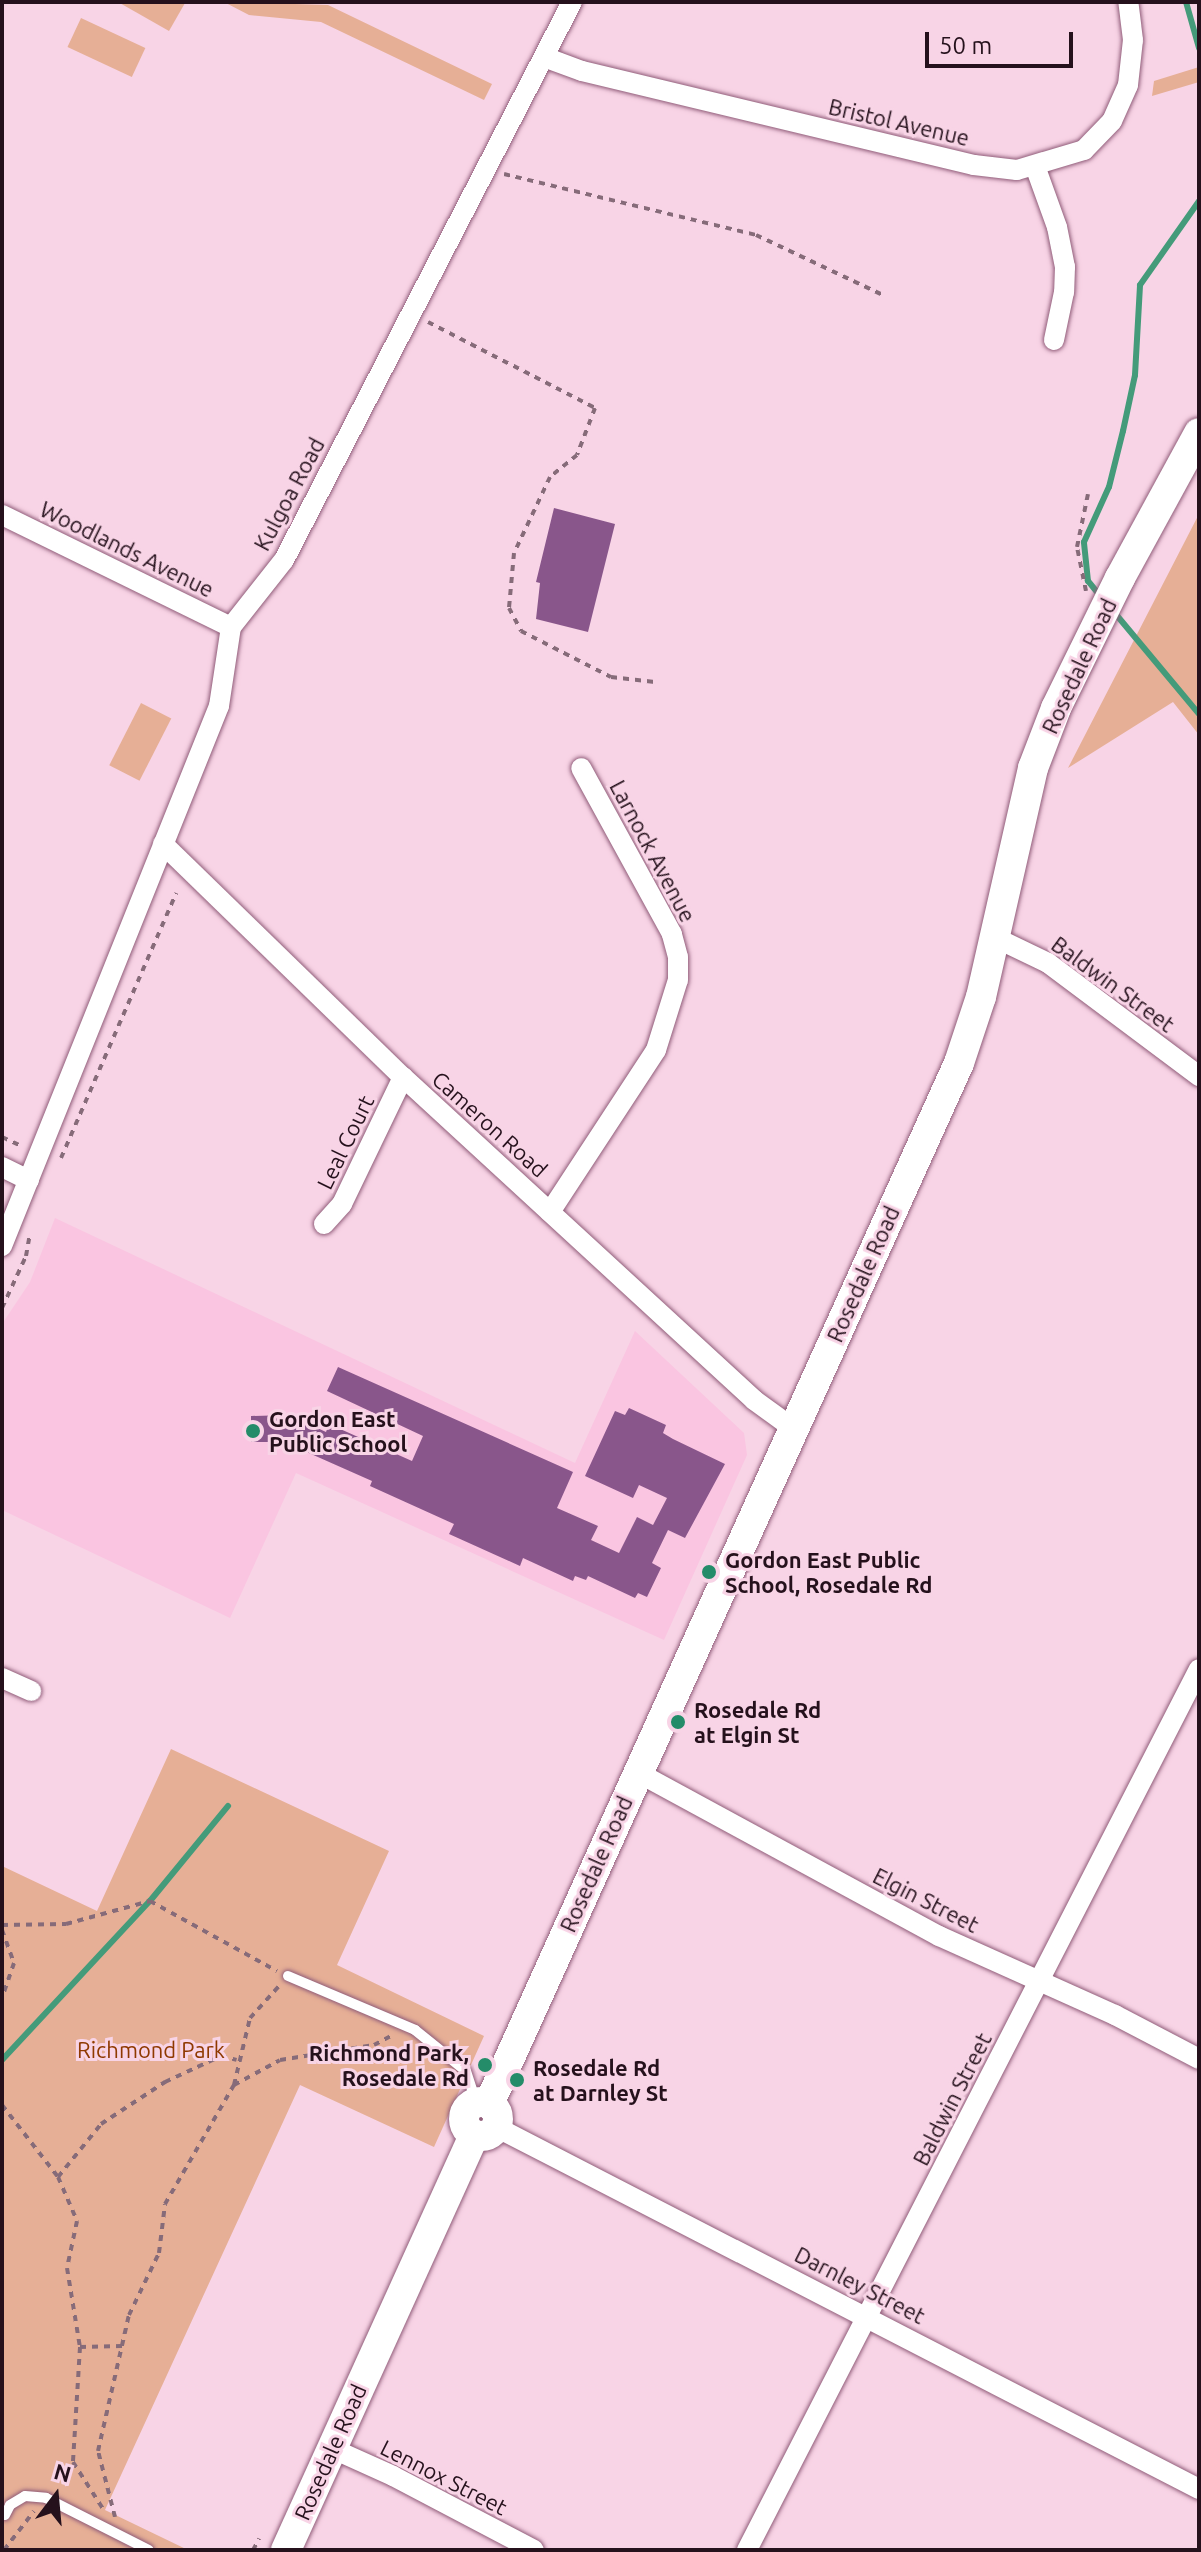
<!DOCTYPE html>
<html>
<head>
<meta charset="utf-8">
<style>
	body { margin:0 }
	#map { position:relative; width:1201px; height:2552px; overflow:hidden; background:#f8d4e6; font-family:Ubuntu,sans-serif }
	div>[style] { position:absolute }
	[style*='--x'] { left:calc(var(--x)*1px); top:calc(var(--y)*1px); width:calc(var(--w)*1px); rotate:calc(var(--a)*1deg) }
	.built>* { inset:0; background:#fac5e1 }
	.green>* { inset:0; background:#e6af96; transform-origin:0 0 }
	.stream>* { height:6px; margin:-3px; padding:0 3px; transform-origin:3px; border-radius:3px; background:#449b7a }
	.building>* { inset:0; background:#89568b }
	.path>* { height:4px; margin-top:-2px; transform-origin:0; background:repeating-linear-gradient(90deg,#866b79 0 6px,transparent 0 12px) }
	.roads { filter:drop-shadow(0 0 2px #905c79) drop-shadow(0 0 2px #905c79) }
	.lane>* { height:10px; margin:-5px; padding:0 5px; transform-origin:5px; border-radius:5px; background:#fff }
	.street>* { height:20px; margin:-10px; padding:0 10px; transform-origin:10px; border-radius:10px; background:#fff }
	.secondary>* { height:30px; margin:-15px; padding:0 15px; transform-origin:15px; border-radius:15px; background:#fff }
	.secondary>.ring { margin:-15px; padding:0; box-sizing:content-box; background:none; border:30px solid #fff; border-radius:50% }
	.dots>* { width:22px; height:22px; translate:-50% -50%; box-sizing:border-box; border:4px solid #f8d4e6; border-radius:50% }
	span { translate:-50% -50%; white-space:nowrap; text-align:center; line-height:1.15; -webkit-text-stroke:6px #f8d4e6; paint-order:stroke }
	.street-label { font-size:22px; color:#25111c }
	.poi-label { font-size:22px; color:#25111c; font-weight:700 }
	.left { translate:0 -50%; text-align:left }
	.right { translate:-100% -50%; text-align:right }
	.park-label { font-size:22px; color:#8f3900 }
	.frame { position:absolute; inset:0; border:4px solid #25111c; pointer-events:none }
	.north { position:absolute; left:16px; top:2456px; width:80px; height:80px; -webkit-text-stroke:6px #f8d4e6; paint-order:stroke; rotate:16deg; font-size:22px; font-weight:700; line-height:32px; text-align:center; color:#25111c }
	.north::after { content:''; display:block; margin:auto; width:28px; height:36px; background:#25111c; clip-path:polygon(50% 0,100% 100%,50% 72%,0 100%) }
	.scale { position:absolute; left:925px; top:32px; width:148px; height:36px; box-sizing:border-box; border:4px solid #25111c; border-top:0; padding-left:10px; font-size:24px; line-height:28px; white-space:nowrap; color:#25111c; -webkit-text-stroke:6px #f8d4e6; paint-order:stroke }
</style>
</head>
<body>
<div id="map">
	<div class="built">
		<i style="clip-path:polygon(55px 1218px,575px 1463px,635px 1331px,744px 1433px,747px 1455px,664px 1640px,296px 1473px,230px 1618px,2px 1510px,2px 1324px,30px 1282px)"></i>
	</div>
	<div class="green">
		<i style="clip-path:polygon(118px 2px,184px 2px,185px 3px,169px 31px)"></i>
		<i style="clip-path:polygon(224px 2px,328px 5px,492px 84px,484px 100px,321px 22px,249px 15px)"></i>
		<i style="left:81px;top:18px;width:71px;height:32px;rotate:25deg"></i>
		<i style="clip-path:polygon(1199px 67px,1199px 82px,1152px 96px,1154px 81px)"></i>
		<i style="clip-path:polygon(1199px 514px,1199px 735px,1173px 702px,1068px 768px)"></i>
		<i style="left:141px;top:703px;width:34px;height:70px;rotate:27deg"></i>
		<i style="clip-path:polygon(171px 1749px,389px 1851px,337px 1965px,484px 2036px,434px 2147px,300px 2085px,105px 2510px,188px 2550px,2px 2550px,2px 1866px,97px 1911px)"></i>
	</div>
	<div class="stream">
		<i style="--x:1186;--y:2;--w:48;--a:74.2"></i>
		<i style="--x:1101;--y:597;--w:21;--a:-129"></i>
		<i style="--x:1088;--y:581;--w:39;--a:-96"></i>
		<i style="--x:1084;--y:542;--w:60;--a:-65.6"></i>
		<i style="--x:1109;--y:487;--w:58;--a:-76"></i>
		<i style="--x:1123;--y:431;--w:57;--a:-77.9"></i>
		<i style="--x:1135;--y:375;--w:90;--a:-86.8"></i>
		<i style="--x:1140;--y:285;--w:103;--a:-54.9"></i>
		<i style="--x:1114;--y:612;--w:133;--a:50.2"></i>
		<i style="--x:2;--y:2060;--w:217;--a:-47.1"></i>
		<i style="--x:150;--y:1901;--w:123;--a:-50.6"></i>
	</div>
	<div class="building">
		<i style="clip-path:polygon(554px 508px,615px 524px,588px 632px,536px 619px,540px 583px,536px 582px)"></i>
		<i style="clip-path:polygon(338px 1367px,573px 1472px,557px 1508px,598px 1526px,591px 1540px,619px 1553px,637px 1517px,653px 1525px,667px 1498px,639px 1485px,633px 1498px,585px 1476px,615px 1411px,625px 1415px,629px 1408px,666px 1425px,663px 1433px,673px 1439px,725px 1464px,685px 1538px,668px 1530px,652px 1563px,661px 1568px,647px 1597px,638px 1593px,635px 1598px,588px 1576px,586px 1580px,575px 1576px,573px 1581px,523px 1558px,520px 1566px,449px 1534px,454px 1524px,370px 1486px,372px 1481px,284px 1442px,251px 1442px,251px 1416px,289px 1415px,326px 1432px,329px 1424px,412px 1461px,423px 1436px,327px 1391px)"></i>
	</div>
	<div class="path">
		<i style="--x:504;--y:174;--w:259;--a:13.6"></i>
		<i style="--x:756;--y:235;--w:140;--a:25.3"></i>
		<i style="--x:428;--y:322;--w:188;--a:27.2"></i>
		<i style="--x:595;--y:408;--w:50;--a:111"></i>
		<i style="--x:577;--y:455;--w:35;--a:141"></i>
		<i style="--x:550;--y:477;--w:84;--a:115.3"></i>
		<i style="--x:514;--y:553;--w:55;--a:95.2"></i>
		<i style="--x:509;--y:608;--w:26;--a:62"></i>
		<i style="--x:521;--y:631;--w:101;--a:27.1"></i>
		<i style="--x:611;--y:677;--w:44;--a:6.5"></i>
		<i style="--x:1086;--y:591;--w:45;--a:-101.6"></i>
		<i style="--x:1077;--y:547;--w:54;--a:-78.3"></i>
		<i style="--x:2;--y:1137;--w:21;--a:25"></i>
		<i style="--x:61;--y:1158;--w:289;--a:-66.5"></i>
		<i style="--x:2;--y:1308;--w:57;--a:-65.2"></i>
		<i style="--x:26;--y:1256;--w:23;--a:-80"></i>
		<i style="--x:2;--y:1925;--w:64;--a:-0.9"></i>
		<i style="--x:66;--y:1924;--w:87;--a:-15.3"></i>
		<i style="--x:150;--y:1901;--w:145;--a:28.9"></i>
		<i style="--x:2;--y:1930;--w:35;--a:70"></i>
		<i style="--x:14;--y:1963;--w:36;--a:109"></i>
		<i style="--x:234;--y:2085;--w:69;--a:-76.6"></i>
		<i style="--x:250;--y:2018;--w:45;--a:-47.7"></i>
		<i style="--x:2;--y:2105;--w:91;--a:52.1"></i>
		<i style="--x:58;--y:2177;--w:48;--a:66.6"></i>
		<i style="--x:77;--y:2221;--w:48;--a:102"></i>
		<i style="--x:67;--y:2268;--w:80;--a:80.7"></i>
		<i style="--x:80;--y:2347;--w:115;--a:93.5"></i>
		<i style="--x:73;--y:2462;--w:56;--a:57.4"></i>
		<i style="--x:58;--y:2177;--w:68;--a:-50.9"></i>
		<i style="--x:101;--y:2124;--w:77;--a:-33.3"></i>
		<i style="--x:165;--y:2082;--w:62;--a:-24.9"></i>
		<i style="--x:221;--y:2056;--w:16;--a:14"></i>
		<i style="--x:80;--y:2347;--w:42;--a:-1.4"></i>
		<i style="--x:115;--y:2517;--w:68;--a:-104.4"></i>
		<i style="--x:98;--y:2451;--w:139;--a:-77.2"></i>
		<i style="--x:129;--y:2315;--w:69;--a:-64.2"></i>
		<i style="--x:159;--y:2253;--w:49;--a:-83"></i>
		<i style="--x:165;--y:2204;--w:138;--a:-59.9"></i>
		<i style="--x:234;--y:2085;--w:52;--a:-28.5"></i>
		<i style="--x:280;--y:2060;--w:95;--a:-9.1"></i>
		<i style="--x:374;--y:2045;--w:19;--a:-28"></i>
		<i style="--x:4;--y:2550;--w:49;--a:-52.4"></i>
		<i style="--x:253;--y:2550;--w:13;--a:-61"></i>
	</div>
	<div class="roads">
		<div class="lane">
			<i style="--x:288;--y:1976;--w:138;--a:23"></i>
			<i style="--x:415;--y:2030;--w:65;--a:38.8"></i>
			<i style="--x:466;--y:2071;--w:33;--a:72"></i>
			<i style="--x:5;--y:2515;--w:11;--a:-63"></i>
			<i style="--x:10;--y:2505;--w:17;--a:-31"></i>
			<i style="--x:25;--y:2496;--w:21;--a:5"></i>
			<i style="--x:46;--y:2498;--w:115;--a:26.8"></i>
		</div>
		<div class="street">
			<i style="--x:544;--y:57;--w:40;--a:20.2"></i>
			<i style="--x:582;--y:71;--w:403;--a:13.5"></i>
			<i style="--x:974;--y:165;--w:43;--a:6.6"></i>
			<i style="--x:1017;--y:170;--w:70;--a:-16.6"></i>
			<i style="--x:1084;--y:150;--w:40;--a:-46"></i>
			<i style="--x:1112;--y:121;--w:39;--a:-66"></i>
			<i style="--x:1128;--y:85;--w:45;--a:-83.7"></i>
			<i style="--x:1133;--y:40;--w:38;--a:-97"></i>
			<i style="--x:1035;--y:166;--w:65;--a:70.2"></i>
			<i style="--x:1057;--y:227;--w:41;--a:78.7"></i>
			<i style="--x:1065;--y:267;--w:25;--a:92"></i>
			<i style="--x:1064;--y:292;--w:49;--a:101.8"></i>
			<i style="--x:2;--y:515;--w:255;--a:26.1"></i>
			<i style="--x:163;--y:844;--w:334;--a:44.2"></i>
			<i style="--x:403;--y:1077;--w:477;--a:42.6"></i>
			<i style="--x:754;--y:1400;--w:49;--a:35.9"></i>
			<i style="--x:994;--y:937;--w:60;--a:25.7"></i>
			<i style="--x:1048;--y:963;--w:189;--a:36.8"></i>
			<i style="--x:2;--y:1167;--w:30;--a:26"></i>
			<i style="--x:550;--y:1212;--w:194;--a:-56.8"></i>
			<i style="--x:656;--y:1050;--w:73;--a:-72.6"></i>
			<i style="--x:678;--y:980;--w:23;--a:-90"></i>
			<i style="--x:678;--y:957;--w:24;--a:-105"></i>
			<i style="--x:672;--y:934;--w:189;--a:-118.7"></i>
			<i style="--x:324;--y:1224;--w:27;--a:-48"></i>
			<i style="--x:342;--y:1204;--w:141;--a:-64.3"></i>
			<i style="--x:2;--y:1246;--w:582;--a:-68.11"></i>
			<i style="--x:219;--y:706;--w:80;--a:-81.4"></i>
			<i style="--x:231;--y:627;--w:85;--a:-51.7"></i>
			<i style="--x:284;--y:560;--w:628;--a:-62.7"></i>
			<i style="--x:2;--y:1678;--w:32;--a:24"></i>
			<i style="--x:637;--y:1772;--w:344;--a:28.5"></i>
			<i style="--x:939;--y:1936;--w:193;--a:24.2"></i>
			<i style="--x:1115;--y:2015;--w:95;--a:27.6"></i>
			<i style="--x:496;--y:2127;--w:791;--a:27.25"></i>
			<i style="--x:331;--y:2448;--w:68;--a:24.3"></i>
			<i style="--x:393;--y:2476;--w:159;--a:27.7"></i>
			<i style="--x:747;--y:2550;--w:990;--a:-62.84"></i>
		</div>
		<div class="secondary">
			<i class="ring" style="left:464px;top:2102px;width:4px;height:4px"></i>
			<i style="--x:489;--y:2104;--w:1142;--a:-65.7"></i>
			<i style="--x:959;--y:1063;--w:70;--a:-71.6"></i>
			<i style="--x:981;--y:997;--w:235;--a:-77.2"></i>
			<i style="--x:1033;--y:768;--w:64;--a:-69"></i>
			<i style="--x:1056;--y:708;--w:145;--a:-63.8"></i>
			<i style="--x:1120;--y:578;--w:165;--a:-61.4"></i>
			<i style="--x:286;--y:2550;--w:456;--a:-65.6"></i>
		</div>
	</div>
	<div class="dots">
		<i style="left:253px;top:1431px;background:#248c69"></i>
		<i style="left:709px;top:1572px;background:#248c69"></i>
		<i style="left:678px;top:1722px;background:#248c69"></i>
		<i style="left:485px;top:2065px;background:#248c69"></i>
		<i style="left:517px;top:2080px;background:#248c69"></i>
	</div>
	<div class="street-label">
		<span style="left:899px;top:122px;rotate:13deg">Bristol Avenue</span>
		<span style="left:289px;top:494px;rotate:-62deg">Kulgoa Road</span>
		<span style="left:127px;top:549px;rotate:26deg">Woodlands Avenue</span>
		<span style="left:1079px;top:666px;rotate:-65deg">Rosedale Road</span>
		<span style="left:653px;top:851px;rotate:62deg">Larnock Avenue</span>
		<span style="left:1113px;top:984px;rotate:36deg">Baldwin Street</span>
		<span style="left:490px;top:1124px;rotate:42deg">Cameron Road</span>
		<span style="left:345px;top:1142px;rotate:-64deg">Leal Court</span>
		<span style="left:863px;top:1274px;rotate:-66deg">Rosedale Road</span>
		<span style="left:596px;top:1864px;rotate:-66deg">Rosedale Road</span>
		<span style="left:926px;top:1900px;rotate:27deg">Elgin Street</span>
		<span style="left:952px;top:2099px;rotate:-63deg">Baldwin Street</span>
		<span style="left:860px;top:2285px;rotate:27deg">Darnley Street</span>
		<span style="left:330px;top:2452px;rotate:-66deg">Rosedale Road</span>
		<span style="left:444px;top:2477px;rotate:27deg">Lennox Street</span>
	</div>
	<div class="poi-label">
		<span class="left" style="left:269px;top:1431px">Gordon East<br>Public School</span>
		<span class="left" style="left:725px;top:1572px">Gordon East Public<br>School, Rosedale Rd</span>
		<span class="left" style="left:694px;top:1722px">Rosedale Rd<br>at Elgin St</span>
		<span class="right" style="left:469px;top:2065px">Richmond Park,<br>Rosedale Rd</span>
		<span class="left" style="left:533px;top:2080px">Rosedale Rd<br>at Darnley St</span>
	</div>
	<div class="park-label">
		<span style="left:151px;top:2050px">Richmond Park</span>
	</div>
	<div class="frame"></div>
	<div class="north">N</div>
	<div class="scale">50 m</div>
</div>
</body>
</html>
